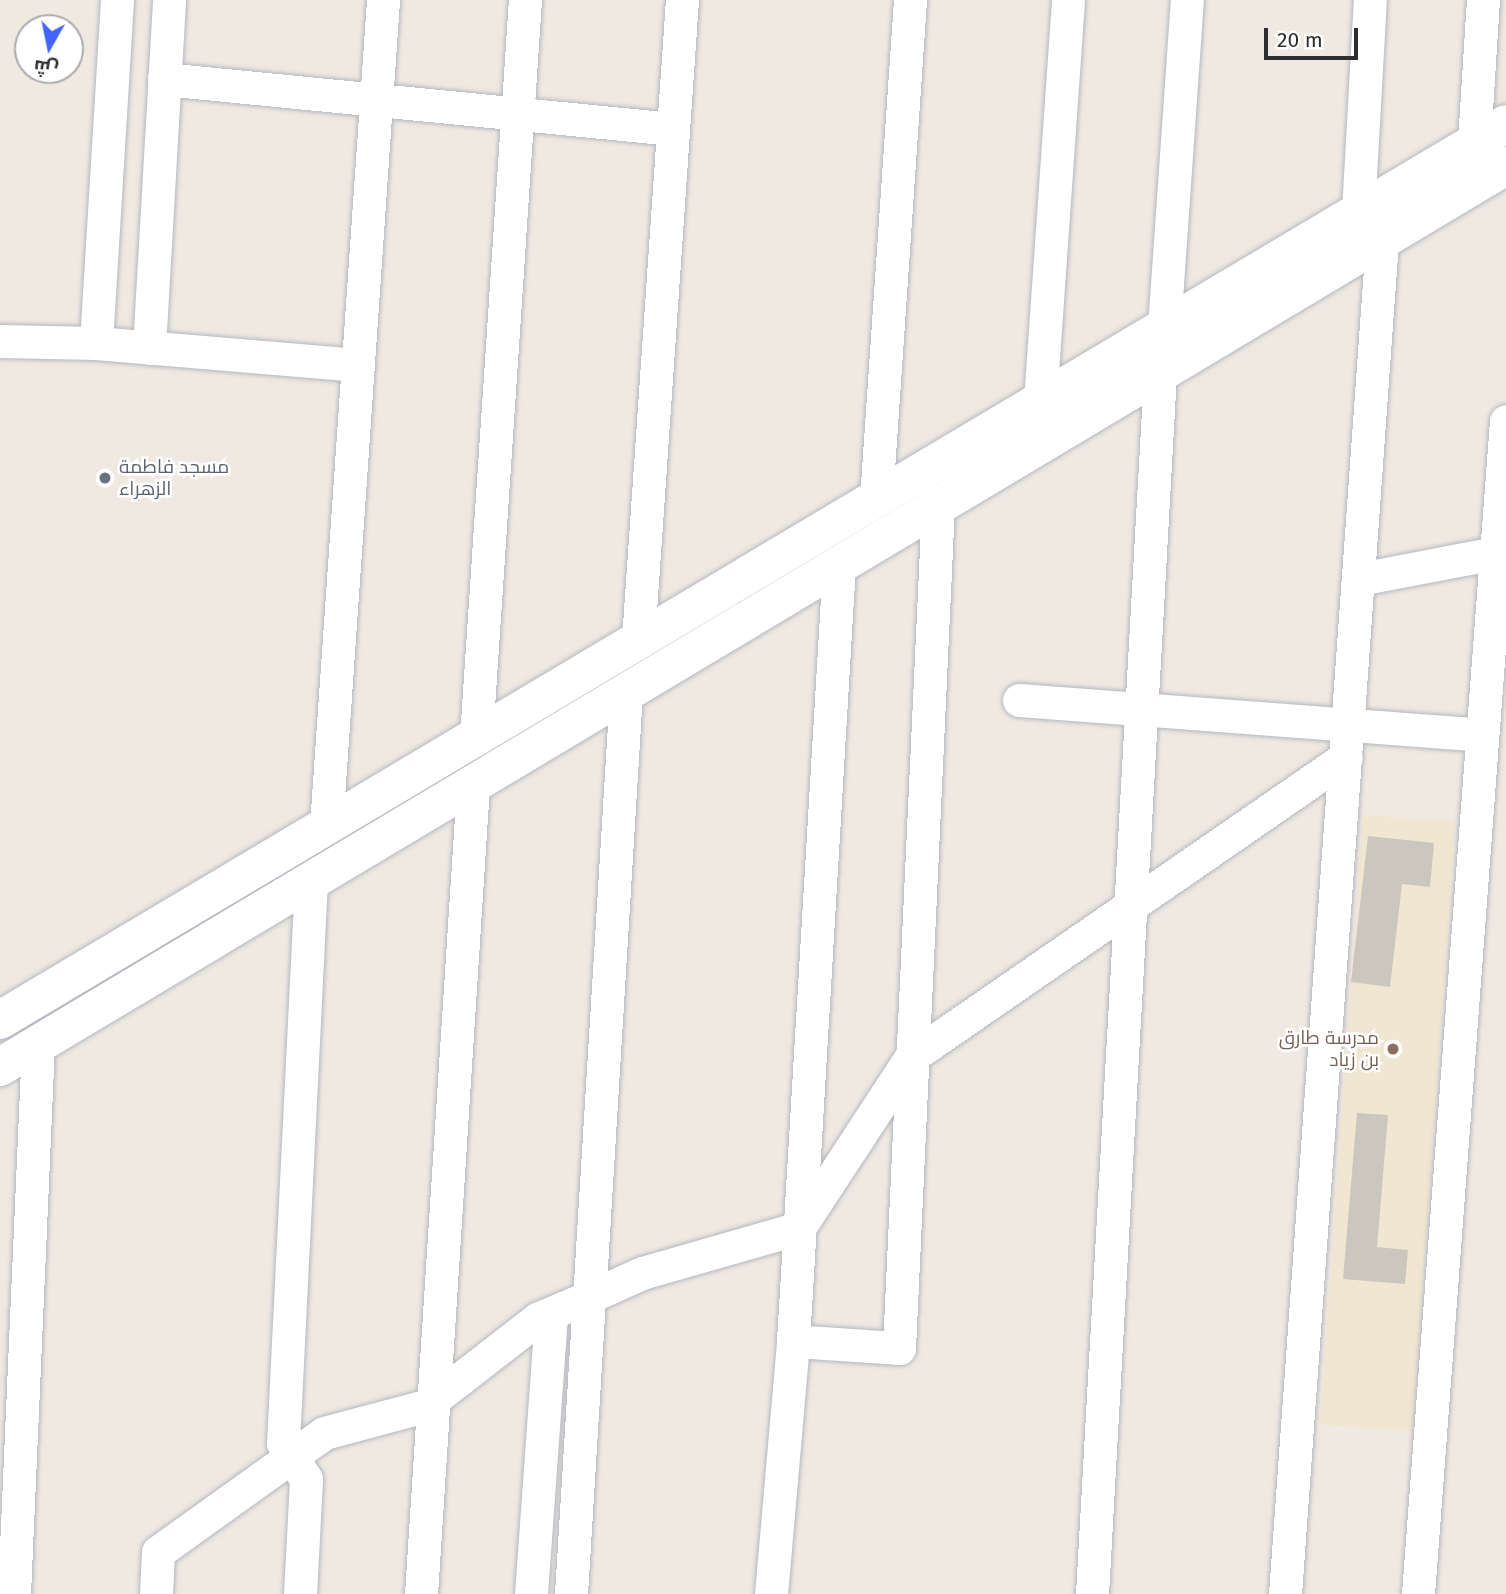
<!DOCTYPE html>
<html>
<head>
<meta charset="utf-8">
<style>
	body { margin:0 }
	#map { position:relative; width:1506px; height:1594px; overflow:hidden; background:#efe9e1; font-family:"Fira Sans",Cairo,sans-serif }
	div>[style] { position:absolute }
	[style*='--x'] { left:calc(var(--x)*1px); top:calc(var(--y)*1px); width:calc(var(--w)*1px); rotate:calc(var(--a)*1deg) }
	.education>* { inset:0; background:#f0e6d1; transform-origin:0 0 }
	.building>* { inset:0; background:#cbc7bf }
	.roads { filter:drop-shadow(0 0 2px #b4b7c1) drop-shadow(0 0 2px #b4b7c1) }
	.minor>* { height:33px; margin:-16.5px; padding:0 16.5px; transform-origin:16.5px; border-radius:16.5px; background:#fff }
	.secondary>* { height:38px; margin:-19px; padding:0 19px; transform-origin:19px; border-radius:19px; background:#fff }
	.dots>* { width:19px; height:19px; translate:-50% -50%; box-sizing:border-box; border:4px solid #fff; border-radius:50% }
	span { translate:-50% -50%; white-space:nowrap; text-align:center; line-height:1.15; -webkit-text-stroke:5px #fff; paint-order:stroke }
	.worship-label { font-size:19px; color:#5b616d }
	.left { translate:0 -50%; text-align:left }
	.education-label { font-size:19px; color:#785e54 }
	.right { translate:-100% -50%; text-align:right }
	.north { position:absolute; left:14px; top:14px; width:70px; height:70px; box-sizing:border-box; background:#fff; border:2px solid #ababab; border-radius:50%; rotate:189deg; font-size:19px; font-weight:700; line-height:28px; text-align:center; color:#2e2e2e }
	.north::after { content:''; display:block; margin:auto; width:24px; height:32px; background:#4264fb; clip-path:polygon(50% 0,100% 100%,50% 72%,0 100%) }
	.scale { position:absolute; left:1264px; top:28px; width:94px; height:32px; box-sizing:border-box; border:4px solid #2e2e2e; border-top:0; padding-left:9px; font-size:21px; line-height:24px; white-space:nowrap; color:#2e2e2e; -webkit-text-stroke:5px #fff; paint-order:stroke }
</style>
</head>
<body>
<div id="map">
	<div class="education">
		<i style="left:1363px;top:815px;width:92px;height:611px;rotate:4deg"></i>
	</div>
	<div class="building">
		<i style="clip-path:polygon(1368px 836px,1434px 843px,1430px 887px,1402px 884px,1390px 987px,1351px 982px)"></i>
		<i style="clip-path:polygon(1357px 1113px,1388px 1115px,1377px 1247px,1408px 1250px,1405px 1284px,1343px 1279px)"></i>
	</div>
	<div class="roads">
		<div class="minor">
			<i style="--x:164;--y:79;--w:511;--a:5.61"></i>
			<i style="--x:1474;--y:142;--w:142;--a:-86.4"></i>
			<i style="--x:1358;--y:212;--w:212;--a:-86.8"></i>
			<i style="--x:1164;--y:327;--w:328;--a:-86"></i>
			<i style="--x:0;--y:341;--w:96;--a:1.2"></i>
			<i style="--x:96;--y:343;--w:263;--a:4.8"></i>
			<i style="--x:96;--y:343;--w:344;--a:-86.5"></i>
			<i style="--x:149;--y:348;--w:349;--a:-86.7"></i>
			<i style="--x:1040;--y:401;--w:402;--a:-86"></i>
			<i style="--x:876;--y:499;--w:500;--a:-86.1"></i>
			<i style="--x:1359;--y:579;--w:150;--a:-10.8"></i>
			<i style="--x:638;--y:640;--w:642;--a:-86.07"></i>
			<i style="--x:1019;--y:700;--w:464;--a:4.3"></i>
			<i style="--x:476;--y:737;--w:739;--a:-86.2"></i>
			<i style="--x:326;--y:826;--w:828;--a:-86.05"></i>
			<i style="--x:793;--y:1341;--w:106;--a:3.8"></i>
			<i style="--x:899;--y:1348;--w:843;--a:-87.35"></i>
			<i style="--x:14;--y:1594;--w:551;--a:-87.5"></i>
			<i style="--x:156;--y:1594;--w:42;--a:-87.3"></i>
			<i style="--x:158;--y:1552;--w:204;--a:-35.6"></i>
			<i style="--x:324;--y:1433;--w:105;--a:-15"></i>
			<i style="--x:425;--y:1406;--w:142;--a:-37.8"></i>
			<i style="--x:537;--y:1319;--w:59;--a:-23.1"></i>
			<i style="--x:591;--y:1296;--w:56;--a:-24.3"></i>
			<i style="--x:642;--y:1273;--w:163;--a:-16"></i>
			<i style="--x:799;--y:1228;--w:204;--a:-56.8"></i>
			<i style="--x:911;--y:1057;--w:528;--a:-34.59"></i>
			<i style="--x:300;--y:1594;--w:115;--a:-87"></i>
			<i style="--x:306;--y:1479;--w:43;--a:-122.6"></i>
			<i style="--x:283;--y:1443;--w:563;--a:-87.15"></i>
			<i style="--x:421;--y:1594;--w:811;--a:-86.32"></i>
			<i style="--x:531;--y:1594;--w:281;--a:-85.9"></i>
			<i style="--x:571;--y:1594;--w:903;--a:-86.51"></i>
			<i style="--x:771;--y:1594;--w:254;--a:-85"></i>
			<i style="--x:793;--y:1341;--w:777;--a:-86.61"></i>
			<i style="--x:1092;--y:1594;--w:1223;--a:-86.81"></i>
			<i style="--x:1285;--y:1594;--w:1356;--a:-85.9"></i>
			<i style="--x:1418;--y:1594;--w:1176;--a:-85.71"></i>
		</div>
		<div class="secondary">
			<i style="--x:0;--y:1020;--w:1752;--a:-30.75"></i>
			<i style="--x:0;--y:1067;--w:1755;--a:-30.89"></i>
		</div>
	</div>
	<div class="dots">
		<i style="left:105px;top:478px;background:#6b7280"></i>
		<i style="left:1393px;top:1049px;background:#8d6e63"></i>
	</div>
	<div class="worship-label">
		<span class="left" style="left:119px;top:478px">مسجد فاطمة<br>الزهراء</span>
	</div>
	<div class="education-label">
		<span class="right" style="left:1379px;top:1049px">مدرسة طارق<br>بن زياد</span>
	</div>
	<div class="north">ش</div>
	<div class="scale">20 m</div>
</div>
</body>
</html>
